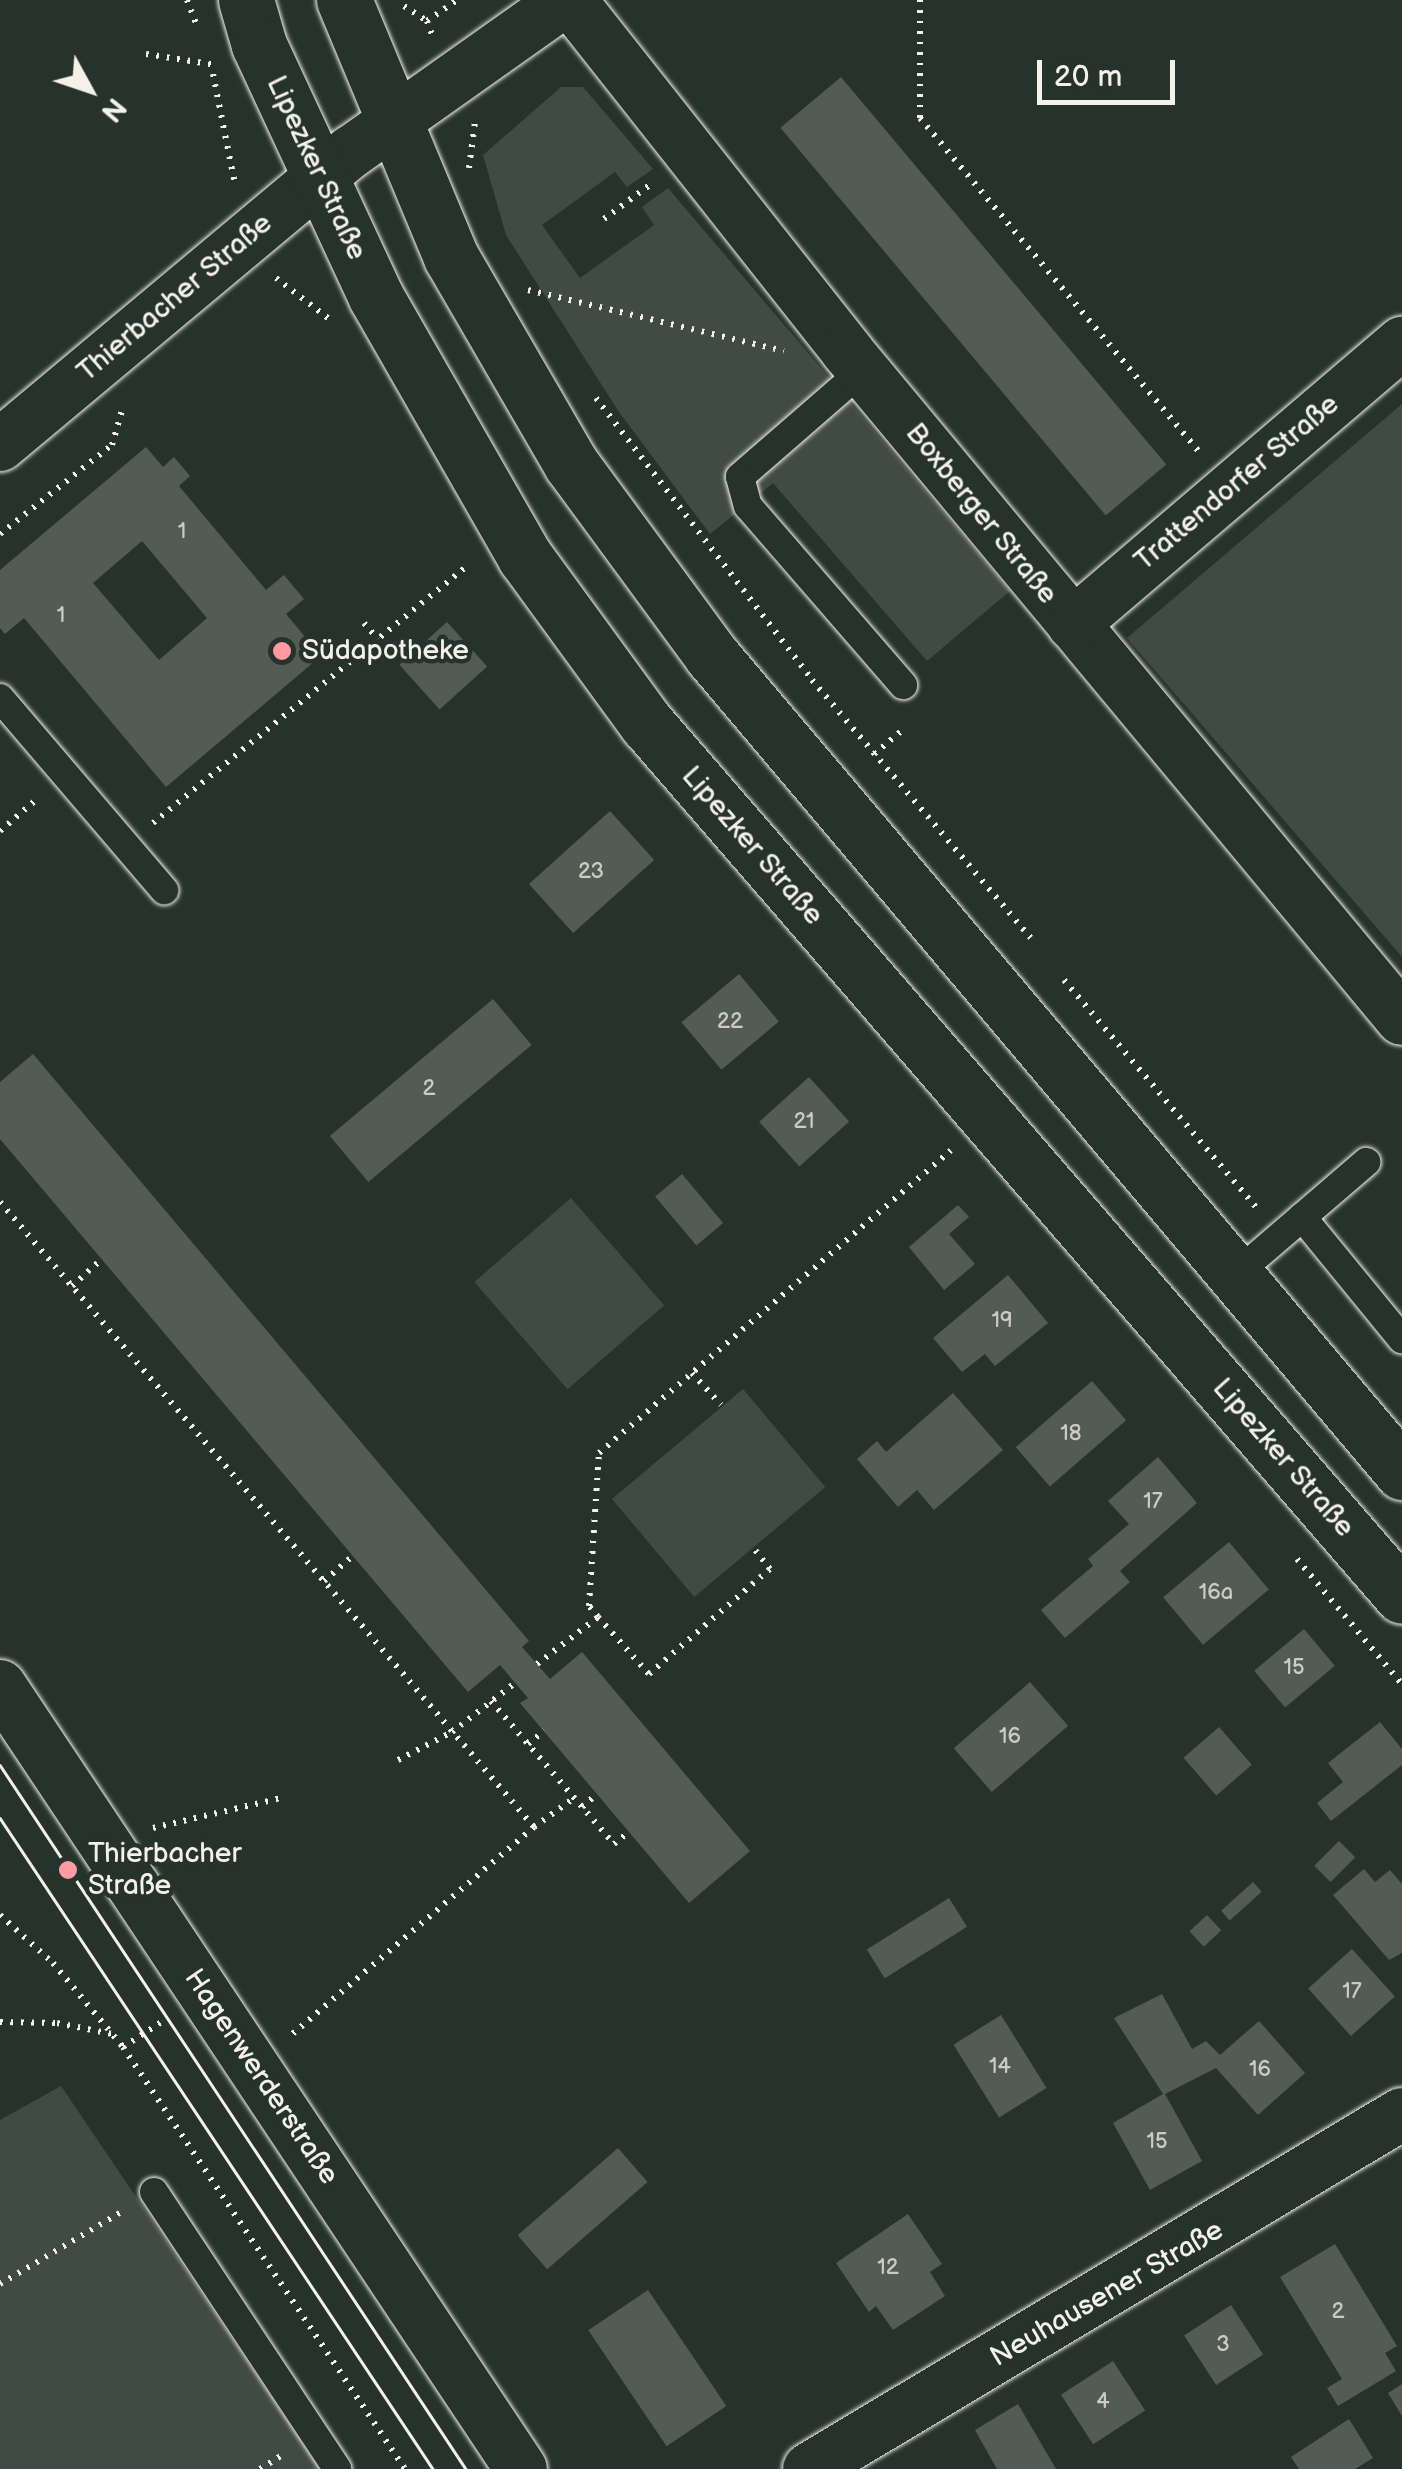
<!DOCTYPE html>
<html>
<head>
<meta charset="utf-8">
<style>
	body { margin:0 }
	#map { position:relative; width:1402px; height:2469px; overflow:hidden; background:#26332d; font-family:"Balsamiq Sans",sans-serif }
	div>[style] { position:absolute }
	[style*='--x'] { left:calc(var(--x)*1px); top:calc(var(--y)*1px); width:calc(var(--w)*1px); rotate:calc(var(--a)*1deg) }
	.green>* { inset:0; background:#414b45; transform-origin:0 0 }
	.building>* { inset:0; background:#525c55; transform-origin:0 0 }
	.path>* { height:6px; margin-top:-3px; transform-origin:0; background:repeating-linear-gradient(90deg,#f4f1e8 0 2.5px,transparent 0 10.5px) }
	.roads { filter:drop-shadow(0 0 2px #f4f1e8) drop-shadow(0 0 2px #f4f1e8) }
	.lane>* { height:28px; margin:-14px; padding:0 14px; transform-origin:14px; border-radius:14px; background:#26332d }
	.street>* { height:52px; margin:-26px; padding:0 26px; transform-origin:26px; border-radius:26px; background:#26332d }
	.secondary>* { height:55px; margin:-27.5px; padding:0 27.5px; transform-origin:27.5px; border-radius:27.5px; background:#26332d }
	.tram>* { height:2.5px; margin:-1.25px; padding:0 1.25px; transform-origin:1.25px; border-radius:1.25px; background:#f4f1e8 }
	.dots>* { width:28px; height:28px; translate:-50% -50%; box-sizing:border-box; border:5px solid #26332d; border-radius:50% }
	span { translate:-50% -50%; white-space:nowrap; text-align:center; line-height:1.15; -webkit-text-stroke:9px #26332d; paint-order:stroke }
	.number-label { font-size:22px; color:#ccccc3 }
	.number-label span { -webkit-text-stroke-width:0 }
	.street-label { font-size:28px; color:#f4f1e8 }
	.poi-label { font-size:28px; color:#f4f1e8 }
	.left { translate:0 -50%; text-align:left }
	.north { position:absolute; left:40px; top:40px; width:100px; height:100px; -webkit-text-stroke:8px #26332d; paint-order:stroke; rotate:130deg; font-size:28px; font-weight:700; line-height:40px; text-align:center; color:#f4f1e8 }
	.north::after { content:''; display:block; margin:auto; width:35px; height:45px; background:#f4f1e8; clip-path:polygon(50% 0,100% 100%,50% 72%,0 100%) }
	.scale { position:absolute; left:1037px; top:60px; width:138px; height:45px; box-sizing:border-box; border:5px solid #f4f1e8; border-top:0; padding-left:12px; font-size:30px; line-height:35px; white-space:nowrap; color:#f4f1e8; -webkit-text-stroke:8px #26332d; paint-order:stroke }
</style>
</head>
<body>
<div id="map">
	<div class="green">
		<i style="clip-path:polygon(561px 87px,583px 87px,653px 169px,627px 187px,615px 172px,542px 225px,580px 278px,654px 225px,642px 207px,668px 188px,1010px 591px,927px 661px,773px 483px,710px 534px,619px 412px,506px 235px,483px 155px)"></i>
		<i style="clip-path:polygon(1402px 404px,1402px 957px,1127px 638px)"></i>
		<i style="left:571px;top:1198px;width:142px;height:128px;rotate:49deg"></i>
		<i style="left:743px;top:1389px;width:128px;height:171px;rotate:50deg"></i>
		<i style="clip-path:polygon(61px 2086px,320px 2469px,0 2469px,0 2120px)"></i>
	</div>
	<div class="building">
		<i style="left:841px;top:77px;width:506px;height:79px;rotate:50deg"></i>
		<i style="clip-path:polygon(evenodd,146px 447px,163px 467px,174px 457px,190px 476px,179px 486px,266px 590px,284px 575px,304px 599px,286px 614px,321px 656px,166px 787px,24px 618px,5px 634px,0 628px,0 570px,146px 447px,142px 541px,207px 618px,159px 660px,93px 583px,142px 541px)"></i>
		<i style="left:447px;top:622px;width:60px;height:64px;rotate:48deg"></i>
		<i style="left:610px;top:811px;width:66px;height:109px;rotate:48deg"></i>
		<i style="left:739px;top:974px;width:62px;height:75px;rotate:50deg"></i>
		<i style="left:493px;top:999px;width:60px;height:213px;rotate:50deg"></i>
		<i style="clip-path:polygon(33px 1054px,529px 1641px,522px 1647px,550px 1679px,582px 1652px,750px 1851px,689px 1903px,520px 1703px,528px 1698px,500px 1665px,468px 1692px,0 1139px,0 1082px)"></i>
		<i style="left:809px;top:1077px;width:60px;height:67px;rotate:48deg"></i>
		<i style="left:682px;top:1174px;width:64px;height:35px;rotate:50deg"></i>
		<i style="clip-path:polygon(958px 1205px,969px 1217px,949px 1234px,975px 1264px,944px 1290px,909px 1247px)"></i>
		<i style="clip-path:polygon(1008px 1275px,1048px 1323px,995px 1366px,985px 1354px,962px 1372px,933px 1338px)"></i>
		<i style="left:1092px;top:1381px;width:52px;height:101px;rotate:49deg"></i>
		<i style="clip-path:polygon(953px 1393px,1003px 1450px,934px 1510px,917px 1490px,898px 1507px,857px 1459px,877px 1441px,886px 1452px)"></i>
		<i style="clip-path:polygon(1158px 1457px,1197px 1503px,1120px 1571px,1130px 1582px,1065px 1638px,1041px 1610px,1093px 1566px,1088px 1559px,1129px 1524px,1108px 1501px)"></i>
		<i style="left:1229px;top:1542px;width:62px;height:86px;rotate:50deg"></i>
		<i style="left:1304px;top:1629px;width:48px;height:65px;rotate:50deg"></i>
		<i style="left:1030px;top:1682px;width:58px;height:101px;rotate:49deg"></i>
		<i style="clip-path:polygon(1380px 1722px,1402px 1749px,1402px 1765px,1331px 1821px,1317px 1803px,1343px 1782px,1328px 1763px)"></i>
		<i style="left:1219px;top:1727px;width:50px;height:47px;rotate:49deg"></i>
		<i style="left:1339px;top:1841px;width:23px;height:35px;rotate:45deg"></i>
		<i style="clip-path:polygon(1364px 1869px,1375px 1882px,1390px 1870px,1402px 1884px,1402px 1953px,1389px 1960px,1333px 1895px)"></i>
		<i style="left:1253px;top:1882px;width:13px;height:43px;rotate:48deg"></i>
		<i style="left:949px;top:1898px;width:34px;height:97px;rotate:58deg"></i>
		<i style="left:1207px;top:1915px;width:21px;height:24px;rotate:47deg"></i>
		<i style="left:1352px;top:1949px;width:64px;height:59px;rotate:48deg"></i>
		<i style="clip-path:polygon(1162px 1994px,1192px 2049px,1206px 2041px,1220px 2055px,1259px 2021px,1305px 2073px,1258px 2115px,1216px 2068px,1165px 2094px,1202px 2161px,1150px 2190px,1113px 2123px,1163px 2094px,1114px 2018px)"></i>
		<i style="left:1001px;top:2015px;width:86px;height:56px;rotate:58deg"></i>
		<i style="left:618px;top:2148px;width:45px;height:133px;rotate:49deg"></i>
		<i style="clip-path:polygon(908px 2214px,942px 2264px,930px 2272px,945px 2296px,893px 2330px,876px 2306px,869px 2312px,836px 2263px)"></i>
		<i style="clip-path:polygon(1335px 2244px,1397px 2346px,1385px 2353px,1396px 2371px,1338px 2406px,1327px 2388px,1342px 2379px,1280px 2277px)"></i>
		<i style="left:648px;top:2290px;width:140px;height:72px;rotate:56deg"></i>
		<i style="left:1231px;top:2305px;width:59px;height:56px;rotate:57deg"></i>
		<i style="left:1113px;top:2361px;width:59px;height:62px;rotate:57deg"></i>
		<i style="clip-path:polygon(1402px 2384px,1402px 2416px,1388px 2393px)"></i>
		<i style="clip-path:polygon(1018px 2404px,1056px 2469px,997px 2469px,975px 2430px)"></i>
		<i style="clip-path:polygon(1349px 2419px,1373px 2458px,1355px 2469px,1299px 2469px,1291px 2457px)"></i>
	</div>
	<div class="path">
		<i style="--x:187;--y:0;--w:31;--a:69"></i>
		<i style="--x:920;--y:0;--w:118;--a:90"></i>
		<i style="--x:920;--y:118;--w:435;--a:50.1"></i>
		<i style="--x:404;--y:6;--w:27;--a:33"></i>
		<i style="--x:427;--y:21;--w:15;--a:70"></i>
		<i style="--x:427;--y:21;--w:37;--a:-35"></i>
		<i style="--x:146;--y:54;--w:71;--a:8.9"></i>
		<i style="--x:213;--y:74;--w:112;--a:78.7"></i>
		<i style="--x:469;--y:168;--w:46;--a:-82.6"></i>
		<i style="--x:604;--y:219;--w:59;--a:-36.7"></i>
		<i style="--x:276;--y:278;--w:67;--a:37.7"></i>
		<i style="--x:528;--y:290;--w:263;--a:13.4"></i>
		<i style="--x:596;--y:398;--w:355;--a:52.5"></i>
		<i style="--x:812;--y:680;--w:338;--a:49.7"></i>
		<i style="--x:0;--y:534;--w:143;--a:-38.5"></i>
		<i style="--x:112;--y:445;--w:40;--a:-74"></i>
		<i style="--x:364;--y:623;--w:21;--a:49"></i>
		<i style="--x:874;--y:754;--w:40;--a:-40"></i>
		<i style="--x:153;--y:823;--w:409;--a:-39.3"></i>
		<i style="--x:0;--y:831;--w:49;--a:-40.9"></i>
		<i style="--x:1064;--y:980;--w:302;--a:49.8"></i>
		<i style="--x:0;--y:1202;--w:822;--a:49.49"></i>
		<i style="--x:534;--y:1827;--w:321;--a:139.4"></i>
		<i style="--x:72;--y:1286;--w:40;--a:-42"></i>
		<i style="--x:692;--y:1373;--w:43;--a:47.8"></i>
		<i style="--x:1297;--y:1559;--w:163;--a:50"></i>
		<i style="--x:324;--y:1581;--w:38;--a:-41"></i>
		<i style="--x:598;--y:1617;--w:76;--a:48.2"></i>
		<i style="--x:649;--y:1674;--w:160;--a:-41"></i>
		<i style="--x:770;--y:1569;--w:28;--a:-128"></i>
		<i style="--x:537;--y:1664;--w:77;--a:-37.6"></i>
		<i style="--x:598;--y:1617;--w:14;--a:-129"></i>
		<i style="--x:589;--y:1606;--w:153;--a:-86.3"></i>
		<i style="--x:599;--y:1453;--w:464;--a:-40.7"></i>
		<i style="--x:491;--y:1701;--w:189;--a:49.3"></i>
		<i style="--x:614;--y:1844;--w:19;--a:-39"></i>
		<i style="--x:528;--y:1744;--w:21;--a:-39"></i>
		<i style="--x:398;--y:1760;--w:61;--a:-27.4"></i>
		<i style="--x:452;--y:1732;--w:80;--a:-37.9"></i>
		<i style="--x:582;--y:1807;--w:20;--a:-41"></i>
		<i style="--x:534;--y:1827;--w:49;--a:-35.9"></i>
		<i style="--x:153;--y:1828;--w:136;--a:-13.2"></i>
		<i style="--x:0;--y:1915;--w:72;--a:42.2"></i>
		<i style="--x:53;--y:1963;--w:109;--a:50.2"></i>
		<i style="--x:123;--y:2047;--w:508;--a:56.25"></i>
		<i style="--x:0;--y:2022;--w:57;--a:1"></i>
		<i style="--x:57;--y:2023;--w:56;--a:11.3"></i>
		<i style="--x:123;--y:2047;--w:51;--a:-33.1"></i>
		<i style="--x:0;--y:2284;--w:143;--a:-30.7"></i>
		<i style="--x:260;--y:2469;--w:28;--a:-32"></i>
	</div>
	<div class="roads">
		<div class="lane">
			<i style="--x:863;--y:370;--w:163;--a:139"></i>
			<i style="--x:740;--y:477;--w:30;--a:75"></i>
			<i style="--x:748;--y:506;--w:237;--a:49.1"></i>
			<i style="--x:0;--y:698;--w:253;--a:49.5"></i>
			<i style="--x:1302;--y:1217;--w:158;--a:50.7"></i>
			<i style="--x:1236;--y:1274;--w:172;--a:-40.7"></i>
			<i style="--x:154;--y:2192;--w:332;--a:56.5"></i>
		</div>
		<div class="street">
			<i style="--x:570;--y:0;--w:447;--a:51.7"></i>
			<i style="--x:847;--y:351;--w:868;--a:50.28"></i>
			<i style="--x:0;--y:445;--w:457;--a:-39.9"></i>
			<i style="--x:351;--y:152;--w:263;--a:-35.3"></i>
			<i style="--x:1073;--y:624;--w:433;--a:-40.5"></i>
			<i style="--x:0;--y:1686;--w:940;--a:56.36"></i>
			<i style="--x:809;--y:2469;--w:691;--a:-30.91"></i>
		</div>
		<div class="secondary">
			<i style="--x:246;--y:0;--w:47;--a:73.9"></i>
			<i style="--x:259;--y:45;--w:278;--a:65.1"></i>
			<i style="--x:376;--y:297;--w:300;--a:60.2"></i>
			<i style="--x:525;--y:557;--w:207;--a:53.9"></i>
			<i style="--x:647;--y:724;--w:1153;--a:49.11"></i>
			<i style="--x:344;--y:0;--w:278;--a:67.4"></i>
			<i style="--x:451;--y:257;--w:239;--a:59.9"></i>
			<i style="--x:571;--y:464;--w:238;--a:53.7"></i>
			<i style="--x:712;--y:656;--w:1069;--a:49.78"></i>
		</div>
	</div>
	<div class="tram">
		<i style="--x:0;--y:1765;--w:844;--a:56.5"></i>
		<i style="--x:0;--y:1818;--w:782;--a:56.37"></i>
	</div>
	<div class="dots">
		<i style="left:282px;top:651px;background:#ff9aa2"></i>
		<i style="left:68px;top:1870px;background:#ff9aa2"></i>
	</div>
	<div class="number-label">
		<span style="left:182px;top:532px">1</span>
		<span style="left:61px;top:616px">1</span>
		<span style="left:591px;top:872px">23</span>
		<span style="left:730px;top:1022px">22</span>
		<span style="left:429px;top:1089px">2</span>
		<span style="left:804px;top:1122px">21</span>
		<span style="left:1002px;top:1321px">19</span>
		<span style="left:1071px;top:1434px">18</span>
		<span style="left:1153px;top:1502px">17</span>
		<span style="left:1216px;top:1593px">16a</span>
		<span style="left:1294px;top:1668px">15</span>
		<span style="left:1010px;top:1737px">16</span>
		<span style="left:1352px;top:1992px">17</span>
		<span style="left:1000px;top:2067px">14</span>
		<span style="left:1260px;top:2070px">16</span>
		<span style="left:1157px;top:2142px">15</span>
		<span style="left:888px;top:2268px">12</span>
		<span style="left:1338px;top:2312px">2</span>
		<span style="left:1223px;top:2345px">3</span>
		<span style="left:1103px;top:2402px">4</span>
	</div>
	<div class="street-label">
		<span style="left:316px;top:168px;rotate:65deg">Lipezker Straße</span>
		<span style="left:175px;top:298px;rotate:-40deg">Thierbacher Straße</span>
		<span style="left:1237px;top:483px;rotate:-40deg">Trattendorfer Straße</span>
		<span style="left:981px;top:514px;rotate:51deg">Boxberger Straße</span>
		<span style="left:752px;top:846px;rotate:49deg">Lipezker Straße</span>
		<span style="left:1283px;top:1458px;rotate:49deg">Lipezker Straße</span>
		<span style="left:261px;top:2077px;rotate:56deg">Hagenwerderstraße</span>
		<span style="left:1107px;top:2294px;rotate:-30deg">Neuhausener Straße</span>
	</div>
	<div class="poi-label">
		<span class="left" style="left:302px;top:651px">Südapotheke</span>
		<span class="left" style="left:88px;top:1870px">Thierbacher<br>Straße</span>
	</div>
	<div class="north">N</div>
	<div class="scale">20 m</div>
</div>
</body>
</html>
